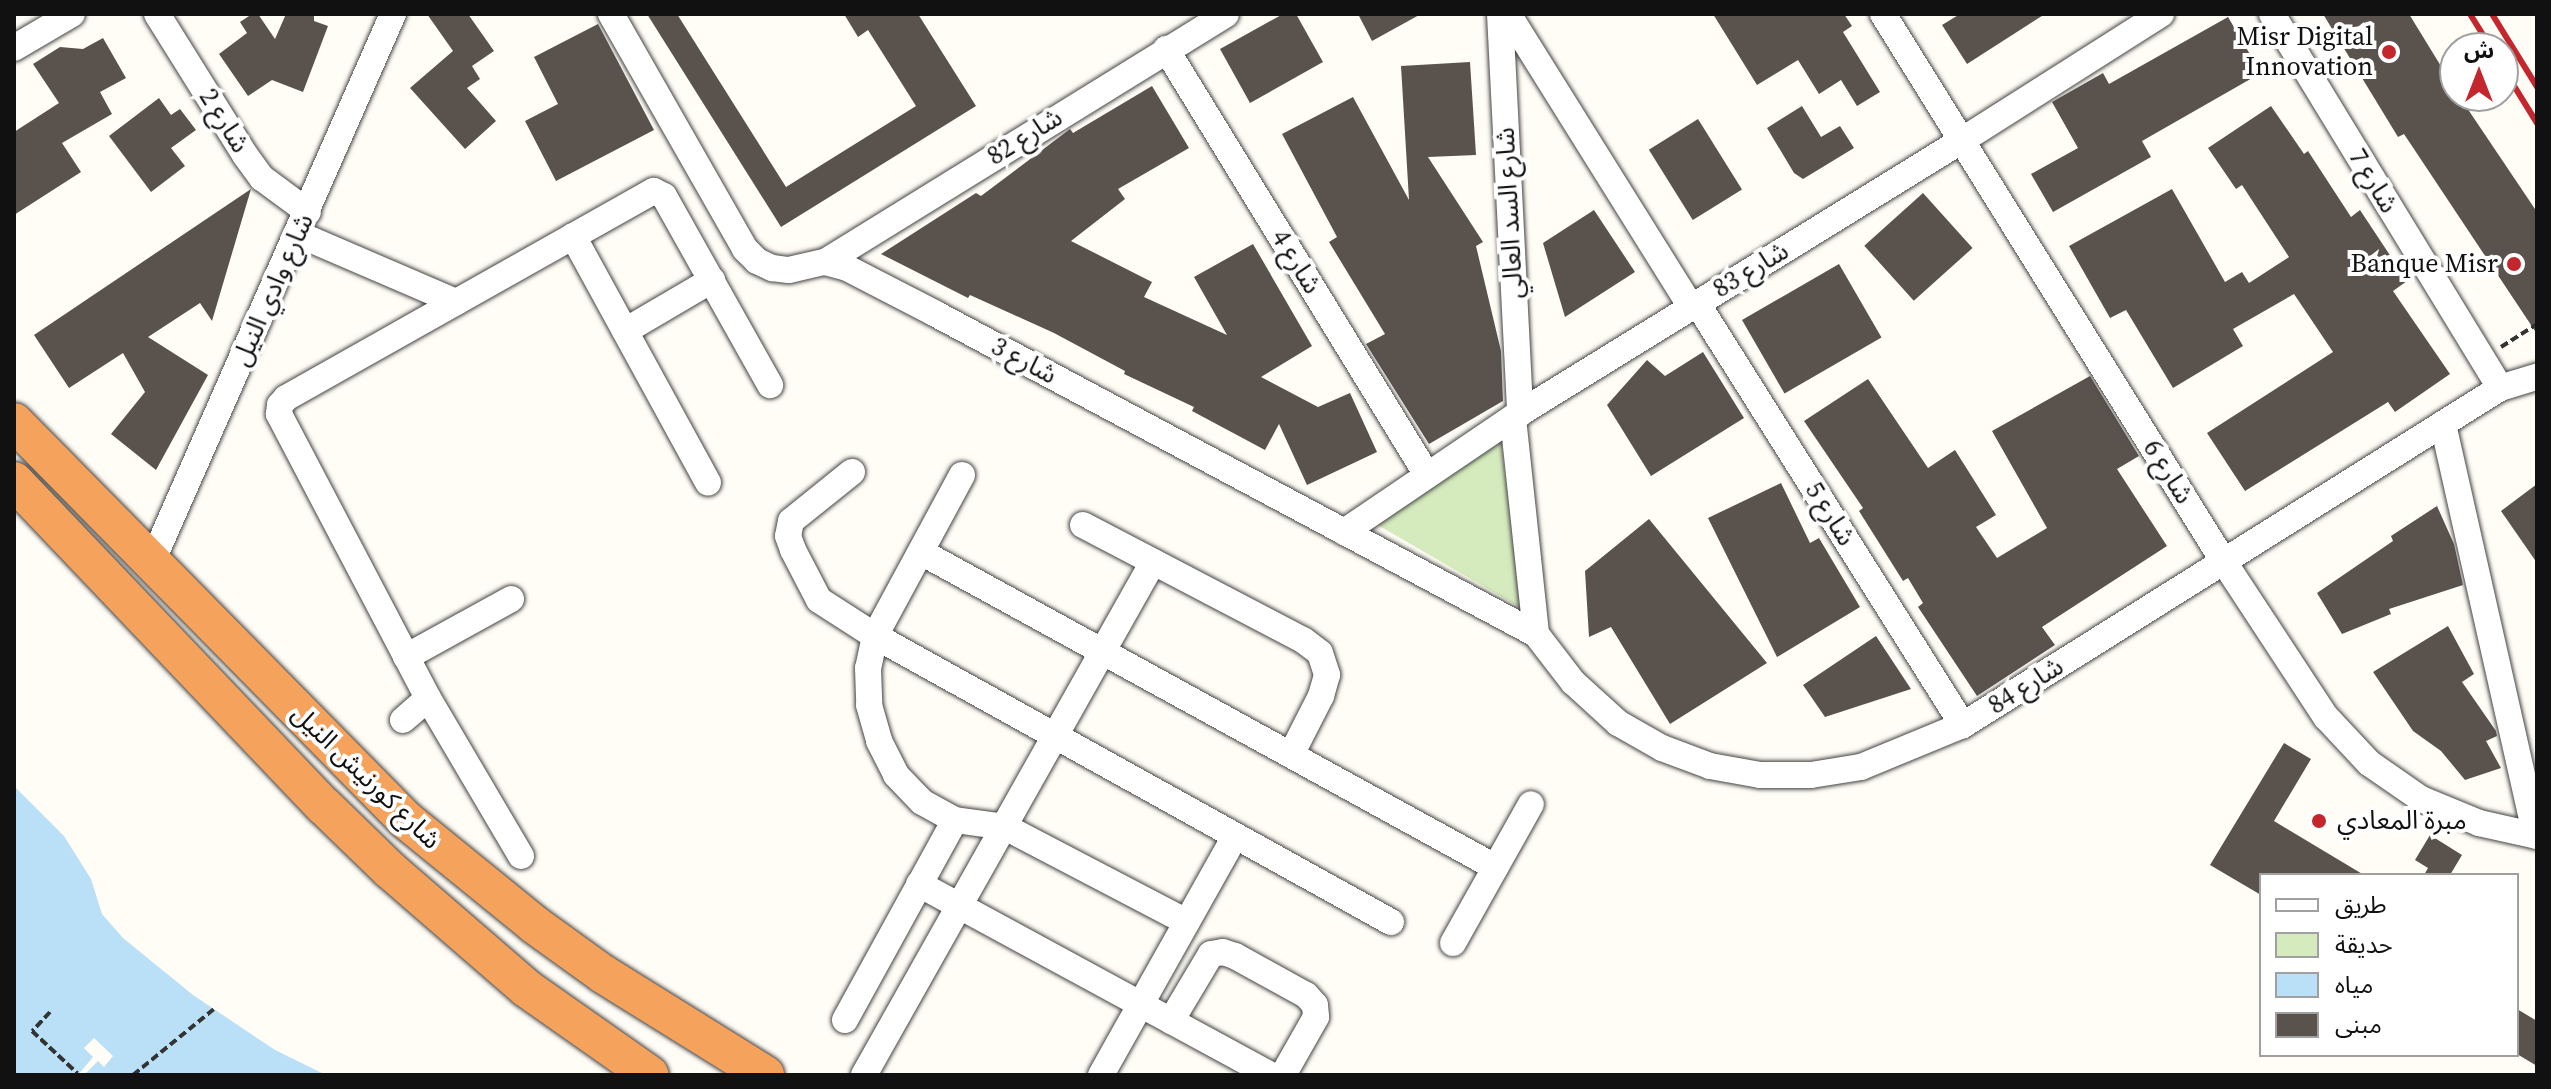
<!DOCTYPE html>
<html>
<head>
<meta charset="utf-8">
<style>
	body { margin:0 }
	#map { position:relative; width:2551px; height:1089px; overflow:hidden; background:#fffdf5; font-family:"Source Serif 4","Noto Sans Arabic",serif }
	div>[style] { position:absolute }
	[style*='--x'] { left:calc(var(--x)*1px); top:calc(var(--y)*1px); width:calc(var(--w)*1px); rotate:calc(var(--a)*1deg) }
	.green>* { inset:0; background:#d5ebbd }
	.water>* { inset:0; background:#b9e0f7 }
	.pier>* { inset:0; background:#fffdf5 }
	.building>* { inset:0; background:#5a524d; transform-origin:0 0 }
	.path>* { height:4px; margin-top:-2px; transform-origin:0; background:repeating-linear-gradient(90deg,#333 0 8px,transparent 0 12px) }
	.roads { filter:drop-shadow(0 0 2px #444) drop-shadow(0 0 2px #444) }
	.minor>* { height:26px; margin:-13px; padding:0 13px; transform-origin:13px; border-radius:13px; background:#fff }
	.highway>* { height:38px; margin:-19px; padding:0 19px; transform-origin:19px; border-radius:19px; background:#f5a25d }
	.rail>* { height:6px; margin:-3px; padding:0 3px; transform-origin:3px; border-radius:3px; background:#c4262e }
	.dots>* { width:22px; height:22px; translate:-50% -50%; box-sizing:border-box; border:4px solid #fff; border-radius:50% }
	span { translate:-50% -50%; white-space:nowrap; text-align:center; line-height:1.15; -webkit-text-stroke:8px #fff; paint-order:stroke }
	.poi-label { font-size:26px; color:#111 }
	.right { translate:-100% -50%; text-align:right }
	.left { translate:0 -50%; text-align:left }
	.street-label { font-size:26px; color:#111 }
	.frame { position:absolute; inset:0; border:16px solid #111; pointer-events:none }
	.legend { position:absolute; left:2259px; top:873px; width:260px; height:184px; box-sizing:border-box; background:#fff; border:2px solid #a0a0a0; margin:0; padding:10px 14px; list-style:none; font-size:24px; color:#111 }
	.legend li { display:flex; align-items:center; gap:16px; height:40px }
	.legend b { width:40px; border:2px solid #a0a0a0 }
	.north { position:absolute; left:2439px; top:32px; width:80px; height:80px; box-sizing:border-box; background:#fff; border:2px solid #a0a0a0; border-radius:50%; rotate:0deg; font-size:22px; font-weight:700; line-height:32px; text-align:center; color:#111 }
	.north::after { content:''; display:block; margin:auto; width:28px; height:36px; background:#c4262e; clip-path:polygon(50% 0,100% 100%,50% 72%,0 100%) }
</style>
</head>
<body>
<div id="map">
	<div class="green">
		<i style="clip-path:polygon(1501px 441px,1521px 608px,1376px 524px)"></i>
	</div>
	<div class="water">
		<i style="clip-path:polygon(14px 786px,64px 836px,91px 879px,102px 914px,123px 938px,193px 995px,275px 1050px,326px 1075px,14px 1075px)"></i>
	</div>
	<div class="pier">
		<i style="clip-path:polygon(94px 1038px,113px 1056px,104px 1067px,98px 1061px,84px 1075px,78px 1075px,93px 1057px,84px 1048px)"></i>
	</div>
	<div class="building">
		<i style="clip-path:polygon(252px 14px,258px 14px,275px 39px,286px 14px,314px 14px,314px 21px,328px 26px,303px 92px,272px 80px,248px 96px,219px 54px,247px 33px,240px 22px)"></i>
		<i style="clip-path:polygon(427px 14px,468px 14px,494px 51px,472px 66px,480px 79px,467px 88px,496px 121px,465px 149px,410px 88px,453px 51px)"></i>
		<i style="clip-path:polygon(647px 14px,677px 14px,786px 187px,916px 106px,868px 30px,858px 37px,844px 14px,918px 14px,976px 106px,781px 227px)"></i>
		<i style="clip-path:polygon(1283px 14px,1296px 14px,1323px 62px,1250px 103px,1220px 49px)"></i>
		<i style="clip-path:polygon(1358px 14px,1421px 14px,1372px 41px)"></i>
		<i style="clip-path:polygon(1713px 14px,1844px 14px,1852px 26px,1843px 32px,1880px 92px,1857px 106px,1841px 80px,1819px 94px,1798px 60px,1757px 85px)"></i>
		<i style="clip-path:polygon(1960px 14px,2045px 14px,1967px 64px,1942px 25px)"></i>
		<i style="clip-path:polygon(2323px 14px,2409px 14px,2455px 89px,2455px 96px,2459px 96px,2537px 212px,2537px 334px,2404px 134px,2398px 137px)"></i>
		<i style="clip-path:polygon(2228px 17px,2261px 73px,2142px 141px,2151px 157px,2053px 212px,2031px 174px,2078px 148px,2052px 102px,2103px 73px,2109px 84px)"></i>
		<i style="clip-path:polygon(598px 24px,654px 130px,556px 181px,525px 121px,558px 104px,534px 57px)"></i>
		<i style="clip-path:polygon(103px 38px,126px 78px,100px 92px,112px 114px,62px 143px,81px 172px,14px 215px,14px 132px,59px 103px,33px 64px,60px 47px,83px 49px)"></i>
		<i style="clip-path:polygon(1470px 62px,1476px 155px,1428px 157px,1483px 242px,1476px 246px,1501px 351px,1503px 401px,1429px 444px,1366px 344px,1385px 334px,1329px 242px,1337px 237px,1282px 134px,1353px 97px,1409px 200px,1401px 66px)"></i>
		<i style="clip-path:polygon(1152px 86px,1189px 148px,1118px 189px,1125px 199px,1071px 241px,1152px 282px,1144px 297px,1227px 335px,1194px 277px,1253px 244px,1312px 346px,1261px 377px,1318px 407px,1350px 393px,1377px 452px,1307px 485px,1279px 424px,1265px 450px,1192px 411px,1194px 407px,1124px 374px,1125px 371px,1054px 333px,970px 295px,968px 298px,881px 254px,976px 193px,981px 196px,1070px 129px,1073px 133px)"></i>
		<i style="clip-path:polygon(159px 98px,171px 115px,180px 109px,196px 130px,171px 148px,185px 166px,151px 192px,109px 136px)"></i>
		<i style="clip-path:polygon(1802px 106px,1821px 137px,1840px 126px,1854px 148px,1803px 179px,1794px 173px,1767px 128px)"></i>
		<i style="clip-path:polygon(2271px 106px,2304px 154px,2308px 151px,2351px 217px,2360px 210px,2407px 281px,2393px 291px,2450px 374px,2395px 412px,2388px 402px,2245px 491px,2207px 433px,2333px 352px,2294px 294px,2233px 329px,2243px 346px,2173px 388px,2126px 310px,2110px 318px,2069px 246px,2172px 189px,2225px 282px,2242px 272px,2249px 283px,2289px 257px,2242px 185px,2236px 189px,2208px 148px)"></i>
		<i style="left:1698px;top:119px;width:83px;height:58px;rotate:58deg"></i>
		<i style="clip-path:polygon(251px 189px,212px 321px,200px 303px,148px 337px,208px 375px,156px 470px,111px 434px,145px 392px,123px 353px,69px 388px,34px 335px)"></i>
		<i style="left:1923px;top:193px;width:74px;height:79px;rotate:48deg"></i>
		<i style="clip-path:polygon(1594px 210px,1635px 272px,1565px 317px,1543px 243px)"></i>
		<i style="left:1839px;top:264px;width:85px;height:112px;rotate:60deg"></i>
		<i style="clip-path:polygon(1703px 352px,1744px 418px,1651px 476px,1607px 405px,1647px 360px,1665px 376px)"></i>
		<i style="clip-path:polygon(2090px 376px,2139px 456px,2117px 469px,2167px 546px,2042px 627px,2055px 645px,1977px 696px,1918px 607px,1923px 603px,1908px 578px,1903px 581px,1859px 511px,1863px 508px,1804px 421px,1868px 379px,1928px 468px,1955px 450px,1996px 515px,1976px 527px,1997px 558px,2047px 528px,1992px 431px)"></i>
		<i style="clip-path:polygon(1781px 483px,1810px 543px,1819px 538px,1860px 607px,1777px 657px,1708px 518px)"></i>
		<i style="clip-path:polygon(2537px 484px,2537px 563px,2501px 511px)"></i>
		<i style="clip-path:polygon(2437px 506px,2454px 544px,2463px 585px,2389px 609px,2391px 614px,2342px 634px,2317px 593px,2393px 541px,2391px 536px)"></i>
		<i style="clip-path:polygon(1649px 519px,1767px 663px,1670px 724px,1611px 627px,1589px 637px,1585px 571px)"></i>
		<i style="clip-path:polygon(2448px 626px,2474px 674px,2462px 682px,2496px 731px,2497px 736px,2486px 741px,2501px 768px,2465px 780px,2441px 751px,2413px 731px,2373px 672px)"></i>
		<i style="clip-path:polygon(1876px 636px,1911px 689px,1825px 717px,1803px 685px)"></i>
		<i style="clip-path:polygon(2284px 743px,2311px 759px,2274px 821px,2364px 875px,2261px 875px,2261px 895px,2210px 865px)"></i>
		<i style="clip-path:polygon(2430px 835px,2462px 855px,2450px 875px,2424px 875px,2428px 868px,2415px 860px)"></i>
		<i style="clip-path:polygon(2517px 1009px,2537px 1021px,2537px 1066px,2517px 1054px)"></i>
	</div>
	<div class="path">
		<i style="--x:2501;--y:347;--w:43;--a:-32.6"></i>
		<i style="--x:50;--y:1012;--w:26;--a:133"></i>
		<i style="--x:32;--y:1031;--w:62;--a:43"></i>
		<i style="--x:133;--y:1075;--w:104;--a:-39.2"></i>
	</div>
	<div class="roads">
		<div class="minor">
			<i style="--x:157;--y:14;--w:166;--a:58"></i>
			<i style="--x:245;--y:155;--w:29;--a:54"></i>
			<i style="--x:262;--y:178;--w:57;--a:36.5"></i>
			<i style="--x:611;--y:14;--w:271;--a:60.3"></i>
			<i style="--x:745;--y:249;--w:17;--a:45"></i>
			<i style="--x:757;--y:261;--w:17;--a:25"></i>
			<i style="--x:772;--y:268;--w:17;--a:7"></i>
			<i style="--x:789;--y:270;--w:37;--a:-13"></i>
			<i style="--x:825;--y:262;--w:23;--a:15"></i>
			<i style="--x:847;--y:268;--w:98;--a:27.3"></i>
			<i style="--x:934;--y:313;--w:682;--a:28.07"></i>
			<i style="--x:1536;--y:634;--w:61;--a:52.4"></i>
			<i style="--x:1573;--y:682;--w:61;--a:42.3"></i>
			<i style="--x:1618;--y:723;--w:51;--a:29.6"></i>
			<i style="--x:1662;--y:748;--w:51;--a:20.6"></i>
			<i style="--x:1710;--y:766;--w:51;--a:10.2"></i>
			<i style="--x:1760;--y:775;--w:51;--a:0"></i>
			<i style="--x:1811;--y:775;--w:51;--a:-9.1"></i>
			<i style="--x:1861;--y:767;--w:110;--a:-22.4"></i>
			<i style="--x:1963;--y:725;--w:634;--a:-32.11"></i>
			<i style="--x:2500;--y:388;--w:39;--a:-17"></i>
			<i style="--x:1500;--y:14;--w:400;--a:87.1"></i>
			<i style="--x:1508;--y:14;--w:345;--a:58"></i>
			<i style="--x:1883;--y:14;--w:645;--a:58.11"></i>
			<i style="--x:2224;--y:562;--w:186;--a:56.7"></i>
			<i style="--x:2326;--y:717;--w:63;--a:46.9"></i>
			<i style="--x:2369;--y:763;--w:63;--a:34.7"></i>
			<i style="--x:2421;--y:799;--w:63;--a:22.5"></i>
			<i style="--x:2479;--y:823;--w:59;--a:12.6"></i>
			<i style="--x:2272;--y:14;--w:438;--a:58.6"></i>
			<i style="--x:14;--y:48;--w:67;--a:-30.4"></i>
			<i style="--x:1166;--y:49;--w:500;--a:58.5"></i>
			<i style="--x:298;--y:234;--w:172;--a:23.3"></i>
			<i style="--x:573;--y:236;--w:281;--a:61.3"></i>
			<i style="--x:825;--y:262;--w:471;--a:-31.7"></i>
			<i style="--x:1697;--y:303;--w:499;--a:57.8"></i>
			<i style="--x:625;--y:331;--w:101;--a:-30.4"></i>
			<i style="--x:1513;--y:418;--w:217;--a:83.9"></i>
			<i style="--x:2443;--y:424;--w:422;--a:77.3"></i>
			<i style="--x:852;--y:472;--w:78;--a:141.2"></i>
			<i style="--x:791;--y:521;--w:15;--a:101"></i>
			<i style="--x:788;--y:536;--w:15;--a:70"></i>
			<i style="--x:793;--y:550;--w:56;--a:62.5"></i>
			<i style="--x:819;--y:600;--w:67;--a:32.7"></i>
			<i style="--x:875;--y:636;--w:590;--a:29"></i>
			<i style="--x:962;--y:475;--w:183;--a:118.4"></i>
			<i style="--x:875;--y:636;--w:33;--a:102"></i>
			<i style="--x:868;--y:668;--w:37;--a:88"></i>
			<i style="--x:869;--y:705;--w:37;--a:74"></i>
			<i style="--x:879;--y:741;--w:38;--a:63"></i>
			<i style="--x:896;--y:775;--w:37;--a:46"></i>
			<i style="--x:922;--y:802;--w:38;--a:29"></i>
			<i style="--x:955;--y:820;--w:50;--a:8"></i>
			<i style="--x:1005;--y:827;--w:205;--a:27.6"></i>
			<i style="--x:1083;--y:525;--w:248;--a:27.6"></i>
			<i style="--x:1303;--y:640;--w:21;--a:37"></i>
			<i style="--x:1320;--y:653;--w:23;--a:72"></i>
			<i style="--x:1327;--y:675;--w:22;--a:106"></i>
			<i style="--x:1321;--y:696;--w:66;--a:117"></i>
			<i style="--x:1344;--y:532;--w:212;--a:-34.1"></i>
			<i style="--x:1520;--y:413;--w:518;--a:-31.67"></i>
			<i style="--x:1961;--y:141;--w:237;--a:-32.4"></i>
			<i style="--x:921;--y:552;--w:655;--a:28.76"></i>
			<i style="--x:151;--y:564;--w:601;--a:-66.25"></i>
			<i style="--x:406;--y:657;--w:120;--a:-28.9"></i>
			<i style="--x:403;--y:720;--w:33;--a:-41"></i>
			<i style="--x:521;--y:856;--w:183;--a:-120.5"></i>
			<i style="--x:428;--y:698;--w:321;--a:-117.7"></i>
			<i style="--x:279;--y:414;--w:9;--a:-84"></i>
			<i style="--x:280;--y:405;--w:9;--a:-49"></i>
			<i style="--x:286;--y:398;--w:422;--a:-29.4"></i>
			<i style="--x:654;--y:191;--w:11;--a:27"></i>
			<i style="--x:664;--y:196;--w:217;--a:60.7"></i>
			<i style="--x:919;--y:884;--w:400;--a:28.5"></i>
			<i style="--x:1453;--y:943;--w:159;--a:-60.7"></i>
			<i style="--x:845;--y:1020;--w:228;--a:-61.2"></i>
			<i style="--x:1171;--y:1021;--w:78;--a:-59.2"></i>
			<i style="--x:1211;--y:954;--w:12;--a:-9"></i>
			<i style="--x:1223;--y:952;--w:13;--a:18"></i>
			<i style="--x:1235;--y:956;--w:81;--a:28.8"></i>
			<i style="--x:1306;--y:995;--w:13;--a:48"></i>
			<i style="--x:1315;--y:1005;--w:12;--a:85"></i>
			<i style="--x:1316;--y:1017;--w:67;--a:119.6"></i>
			<i style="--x:864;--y:1075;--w:589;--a:-60.61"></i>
			<i style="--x:1101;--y:1075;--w:274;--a:-60.7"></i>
		</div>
		<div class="highway">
			<i style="--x:14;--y:422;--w:559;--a:45.44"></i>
			<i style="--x:406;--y:820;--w:166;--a:39.1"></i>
			<i style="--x:535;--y:925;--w:84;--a:35.8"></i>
			<i style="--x:603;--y:974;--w:191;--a:31.9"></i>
			<i style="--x:14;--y:481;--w:449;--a:46.4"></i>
			<i style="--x:324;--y:806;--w:92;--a:44.1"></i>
			<i style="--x:390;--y:870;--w:180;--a:40.9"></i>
			<i style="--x:526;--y:988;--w:151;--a:35.1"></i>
		</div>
	</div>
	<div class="rail">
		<i style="--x:2470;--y:14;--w:40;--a:58"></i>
		<i style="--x:2492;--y:14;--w:86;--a:58.3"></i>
		<i style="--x:2503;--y:68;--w:65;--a:58.3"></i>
	</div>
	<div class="dots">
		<i style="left:2389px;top:52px;background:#c4262e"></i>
		<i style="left:2514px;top:264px;background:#c4262e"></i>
		<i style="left:2319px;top:821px;background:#c4262e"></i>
	</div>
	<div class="poi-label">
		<span class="right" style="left:2373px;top:52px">Misr Digital<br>Innovation</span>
		<span class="right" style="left:2498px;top:264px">Banque Misr</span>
		<span class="left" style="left:2337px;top:821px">مبرة المعادي</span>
	</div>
	<div class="street-label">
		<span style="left:224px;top:121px;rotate:58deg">شارع 2</span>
		<span style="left:1025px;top:137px;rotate:-32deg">شارع 82</span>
		<span style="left:2373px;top:181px;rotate:59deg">شارع 7</span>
		<span style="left:1510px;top:213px;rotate:-93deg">شارع السد العالي</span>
		<span style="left:1296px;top:262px;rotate:58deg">شارع 4</span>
		<span style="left:1751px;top:270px;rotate:-31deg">شارع 83</span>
		<span style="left:273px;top:290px;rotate:-66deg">شارع وادي النيل</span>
		<span style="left:1024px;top:361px;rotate:28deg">شارع 3</span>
		<span style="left:2168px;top:472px;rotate:58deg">شارع 6</span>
		<span style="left:1830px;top:514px;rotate:58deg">شارع 5</span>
		<span style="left:2026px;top:686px;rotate:-32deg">شارع 84</span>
		<span style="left:366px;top:777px;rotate:44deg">شارع كورنيش النيل</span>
	</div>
	<div class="frame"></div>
	<ul class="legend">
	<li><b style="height:10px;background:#fff"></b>طريق</li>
	<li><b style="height:22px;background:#d5ebbd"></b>حديقة</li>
	<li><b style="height:22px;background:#b9e0f7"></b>مياه</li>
	<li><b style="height:22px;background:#5a524d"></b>مبنى</li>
	</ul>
	<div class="north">ش</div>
</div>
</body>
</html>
